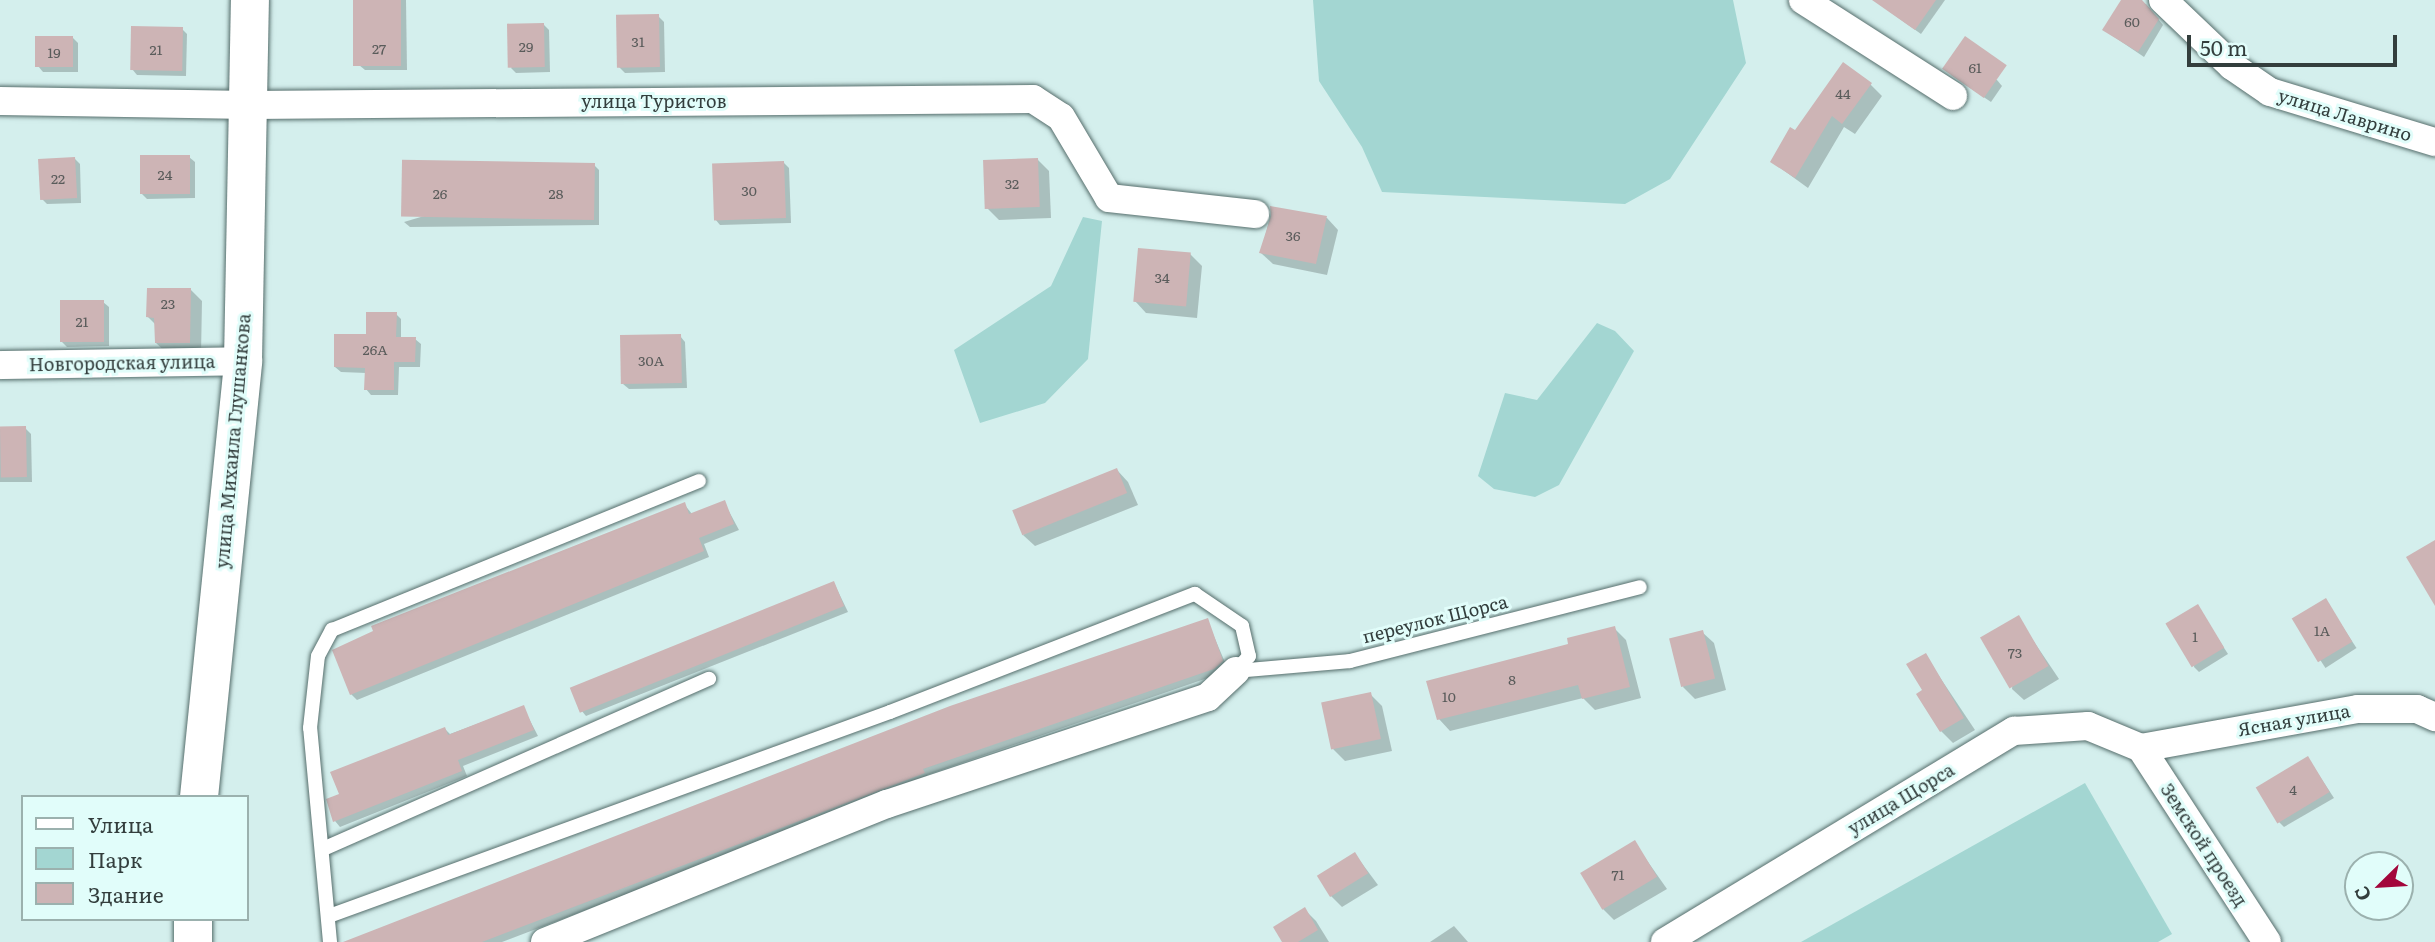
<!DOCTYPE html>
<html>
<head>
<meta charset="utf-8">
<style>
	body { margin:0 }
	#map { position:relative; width:2435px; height:942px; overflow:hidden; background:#d4efed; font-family:Literata,serif }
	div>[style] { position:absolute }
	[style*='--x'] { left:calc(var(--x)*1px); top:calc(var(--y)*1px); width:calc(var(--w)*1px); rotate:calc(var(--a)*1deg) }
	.green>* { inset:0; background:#a3d6d2 }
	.shadow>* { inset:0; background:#0003; transform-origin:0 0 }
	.building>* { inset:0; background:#cdb4b5; transform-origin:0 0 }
	.roads { filter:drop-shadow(0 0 2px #566e6c) drop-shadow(0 0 2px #566e6c) }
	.lane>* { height:14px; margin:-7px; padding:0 7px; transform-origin:7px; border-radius:7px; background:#fff }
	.street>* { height:28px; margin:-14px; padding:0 14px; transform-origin:14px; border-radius:14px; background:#fff }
	.secondary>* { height:38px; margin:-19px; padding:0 19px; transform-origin:19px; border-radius:19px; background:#fff }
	span { translate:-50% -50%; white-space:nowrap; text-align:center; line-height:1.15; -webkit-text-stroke:6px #e1fdfa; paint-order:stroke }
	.number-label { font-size:14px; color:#5a5c5b }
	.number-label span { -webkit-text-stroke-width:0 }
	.street-label { font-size:18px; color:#333e3d }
	.legend { position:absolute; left:21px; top:795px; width:228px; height:126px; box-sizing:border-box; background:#e1fdfa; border:2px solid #9bb1ae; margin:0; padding:9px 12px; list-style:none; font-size:21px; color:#333e3d }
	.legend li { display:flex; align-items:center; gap:14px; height:35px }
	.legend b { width:35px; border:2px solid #9bb1ae }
	.north { position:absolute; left:2344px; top:851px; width:70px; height:70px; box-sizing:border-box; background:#e1fdfa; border:2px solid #9bb1ae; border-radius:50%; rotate:246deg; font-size:19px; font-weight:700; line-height:28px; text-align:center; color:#333e3d }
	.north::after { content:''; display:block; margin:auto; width:24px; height:32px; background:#a3063b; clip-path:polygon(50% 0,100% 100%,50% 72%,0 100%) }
	.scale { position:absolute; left:2187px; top:35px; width:210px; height:32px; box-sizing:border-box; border:4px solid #333e3d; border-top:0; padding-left:9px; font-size:21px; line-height:24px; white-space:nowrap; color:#333e3d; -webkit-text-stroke:5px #e1fdfa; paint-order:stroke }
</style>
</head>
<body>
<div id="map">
	<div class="green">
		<i style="clip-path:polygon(1313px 0,1733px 0,1746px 63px,1670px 179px,1625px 204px,1382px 192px,1362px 147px,1319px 81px)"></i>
		<i style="clip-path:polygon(1083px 217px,1102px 221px,1088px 359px,1045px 403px,980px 423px,954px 350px,1051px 286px)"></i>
		<i style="clip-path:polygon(1597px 323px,1615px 331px,1634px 351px,1559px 485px,1535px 497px,1494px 489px,1478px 476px,1505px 393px,1537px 400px)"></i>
		<i style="clip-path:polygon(2085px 783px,2172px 934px,2158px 942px,1801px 942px)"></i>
	</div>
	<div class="shadow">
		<i style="clip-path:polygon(355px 0,406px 0,407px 70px,365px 70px,359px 65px)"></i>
		<i style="clip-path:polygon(1889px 0,1945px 0,1921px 34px,1890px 12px)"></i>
		<i style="clip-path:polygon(2123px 0,2146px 4px,2163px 25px,2144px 57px,2104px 30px)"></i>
		<i style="clip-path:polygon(658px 16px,664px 22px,665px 72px,625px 73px,619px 67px)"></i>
		<i style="clip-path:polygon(543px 24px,549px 30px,550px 72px,516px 73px,511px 68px)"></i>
		<i style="clip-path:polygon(182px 29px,187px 34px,186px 76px,137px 75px,132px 69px)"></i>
		<i style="clip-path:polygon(72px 37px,78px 43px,78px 72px,43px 72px,38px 66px)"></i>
		<i style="clip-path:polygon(1951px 75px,1997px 80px,2002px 86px,1991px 102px)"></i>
		<i style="clip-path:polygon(1870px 84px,1882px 96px,1855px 134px,1844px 127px,1808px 188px,1772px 162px,1796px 132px)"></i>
		<i style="clip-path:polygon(189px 157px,195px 162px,195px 198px,147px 199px,141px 193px)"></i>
		<i style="clip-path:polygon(75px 159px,80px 164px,81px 203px,47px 204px,42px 199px)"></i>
		<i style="clip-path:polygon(1038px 160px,1049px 171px,1051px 218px,999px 220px,987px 208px)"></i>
		<i style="clip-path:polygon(784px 163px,789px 168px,791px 223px,720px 225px,715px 219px)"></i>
		<i style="clip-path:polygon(594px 165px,599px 170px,599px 225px,410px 227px,404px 222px)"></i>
		<i style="clip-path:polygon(1272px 209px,1327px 218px,1338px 230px,1327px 275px,1273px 264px,1261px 253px)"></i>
		<i style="clip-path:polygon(1190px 254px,1202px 266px,1197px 318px,1146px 313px,1135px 301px)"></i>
		<i style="clip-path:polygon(190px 289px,202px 301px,201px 355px,168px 354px,156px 343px,156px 325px,148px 317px)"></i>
		<i style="clip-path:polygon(103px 302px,109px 307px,109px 346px,67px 347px,61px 341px)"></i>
		<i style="clip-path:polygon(396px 314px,401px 319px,401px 338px,415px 339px,421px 344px,420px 367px,399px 367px,398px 395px,371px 395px,366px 389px,366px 373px,341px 372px,335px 367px)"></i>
		<i style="clip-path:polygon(680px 336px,685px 342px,687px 388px,629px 389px,623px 384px)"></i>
		<i style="clip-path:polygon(25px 428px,31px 434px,32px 482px,0 482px,0 429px)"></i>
		<i style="clip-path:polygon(1117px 470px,1128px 482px,1138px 505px,1035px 546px,1023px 535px)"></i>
		<i style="clip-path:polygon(724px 502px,739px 530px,704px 544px,709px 557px,357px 700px,351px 694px,684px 504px,692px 514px)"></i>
		<i style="clip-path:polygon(834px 583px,848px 612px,586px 716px,581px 710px)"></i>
		<i style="left:2326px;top:601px;width:56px;height:37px;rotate:57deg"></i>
		<i style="clip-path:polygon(2197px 606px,2228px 654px,2199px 672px,2194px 667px)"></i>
		<i style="clip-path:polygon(2018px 618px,2059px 679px,2024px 700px,2012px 689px)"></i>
		<i style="clip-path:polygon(1207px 620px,1227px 667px,1219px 674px,927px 775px,929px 779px,502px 942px,345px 942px)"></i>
		<i style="clip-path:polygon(1614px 628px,1626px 640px,1641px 698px,1595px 710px,1583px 698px,1450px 731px,1439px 719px,1570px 645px)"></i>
		<i style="clip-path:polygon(1702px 632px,1714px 643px,1726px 690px,1695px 699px,1683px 687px)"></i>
		<i style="clip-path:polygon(1925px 655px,1975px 730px,1953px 743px,1941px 731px,1925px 691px)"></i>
		<i style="clip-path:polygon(1370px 694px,1382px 706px,1392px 751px,1345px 761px,1333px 749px)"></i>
		<i style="clip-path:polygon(523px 707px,538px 736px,463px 766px,467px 776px,340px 827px,335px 821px,341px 795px,445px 729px,450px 734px)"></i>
		<i style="clip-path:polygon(2308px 758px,2334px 798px,2284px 827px,2279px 822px)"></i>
		<i style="clip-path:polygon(1634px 842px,1667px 889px,1614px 920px,1602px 908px)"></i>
		<i style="clip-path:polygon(1355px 854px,1378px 885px,1342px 907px,1330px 895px)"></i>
		<i style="clip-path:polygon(1305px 910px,1316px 921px,1329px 942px,1284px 942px)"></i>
		<i style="clip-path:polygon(1454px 926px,1468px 942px,1430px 942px)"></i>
	</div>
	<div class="building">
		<i style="left:353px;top:0;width:48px;height:66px"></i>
		<i style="clip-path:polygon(1872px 0,1936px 0,1915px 30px)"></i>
		<i style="clip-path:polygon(2121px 0,2142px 0,2159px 19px,2138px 52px,2102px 30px)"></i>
		<i style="left:659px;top:14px;width:53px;height:43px;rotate:89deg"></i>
		<i style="left:544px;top:23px;width:44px;height:37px;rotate:89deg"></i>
		<i style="left:131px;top:26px;width:52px;height:44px;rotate:1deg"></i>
		<i style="left:35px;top:36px;width:38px;height:31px"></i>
		<i style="left:1965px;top:36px;width:51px;height:40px;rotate:35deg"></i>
		<i style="clip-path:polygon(1843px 62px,1872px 83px,1842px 124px,1832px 116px,1795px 178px,1770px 162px,1790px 127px,1795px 130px)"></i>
		<i style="left:140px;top:155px;width:50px;height:39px"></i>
		<i style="left:75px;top:157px;width:41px;height:37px;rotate:87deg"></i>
		<i style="left:1038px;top:158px;width:49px;height:55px;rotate:88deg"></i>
		<i style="left:784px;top:161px;width:57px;height:72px;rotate:88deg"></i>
		<i style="left:595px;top:163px;width:57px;height:193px;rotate:91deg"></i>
		<i style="clip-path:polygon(1270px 206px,1327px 216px,1316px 264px,1259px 253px,1271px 216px)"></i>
		<i style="left:1138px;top:248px;width:53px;height:54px;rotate:5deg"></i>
		<i style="clip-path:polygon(147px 288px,191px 288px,190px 343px,155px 343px,154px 318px,146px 317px)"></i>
		<i style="left:60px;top:300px;width:44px;height:42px"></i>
		<i style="clip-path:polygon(366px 312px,397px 312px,396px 337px,416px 337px,415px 362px,394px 362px,394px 390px,364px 390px,365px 368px,334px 367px,334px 334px,366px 334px)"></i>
		<i style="left:681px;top:334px;width:49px;height:61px;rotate:89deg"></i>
		<i style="left:26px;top:426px;width:51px;height:26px;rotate:89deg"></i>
		<i style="left:1117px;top:468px;width:27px;height:113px;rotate:68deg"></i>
		<i style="clip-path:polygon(725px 500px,734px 524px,699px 538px,704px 551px,350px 695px,332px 650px,373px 631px,371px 626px,685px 502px,689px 514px)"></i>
		<i style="clip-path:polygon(2435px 540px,2435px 606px,2406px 557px)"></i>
		<i style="left:834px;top:581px;width:27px;height:285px;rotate:68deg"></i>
		<i style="left:2326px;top:598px;width:51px;height:40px;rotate:59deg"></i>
		<i style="left:2198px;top:604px;width:51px;height:38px;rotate:59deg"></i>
		<i style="left:2019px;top:615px;width:59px;height:45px;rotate:60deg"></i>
		<i style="clip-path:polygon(1208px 618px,1223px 661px,1214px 669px,923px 769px,925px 773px,482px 942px,343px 942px,950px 706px)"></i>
		<i style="clip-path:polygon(1615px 626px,1630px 687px,1582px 699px,1578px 685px,1437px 720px,1426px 681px,1568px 644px,1567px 638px)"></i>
		<i style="left:1703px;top:630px;width:50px;height:35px;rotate:76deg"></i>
		<i style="clip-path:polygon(1926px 653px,1964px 718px,1940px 732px,1916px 694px,1922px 690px,1906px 664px)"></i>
		<i style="left:1371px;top:692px;width:48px;height:51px;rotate:78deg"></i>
		<i style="clip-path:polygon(524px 705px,534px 730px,458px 760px,462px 771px,333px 822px,326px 799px,339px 794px,330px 772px,445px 727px,448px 735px)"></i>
		<i style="left:2308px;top:756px;width:42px;height:61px;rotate:59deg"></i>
		<i style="left:1635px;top:840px;width:43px;height:64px;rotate:59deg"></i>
		<i style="left:1355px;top:852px;width:25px;height:45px;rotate:58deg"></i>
		<i style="clip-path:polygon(1305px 907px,1318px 930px,1298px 942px,1282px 942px,1273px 927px)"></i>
	</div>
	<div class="roads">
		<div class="lane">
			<i style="--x:1236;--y:671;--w:114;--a:-5"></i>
			<i style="--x:1350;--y:661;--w:299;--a:-14.3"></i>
			<i style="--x:323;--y:849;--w:422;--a:-23.8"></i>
			<i style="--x:329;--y:916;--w:597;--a:-19.98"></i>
			<i style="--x:890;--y:712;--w:327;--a:-21.2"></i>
			<i style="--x:1195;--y:594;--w:57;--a:34.2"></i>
			<i style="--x:1242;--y:626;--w:31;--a:77"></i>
			<i style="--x:1249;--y:656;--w:20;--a:131"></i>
			<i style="--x:330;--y:942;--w:215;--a:-95.3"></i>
			<i style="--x:310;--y:728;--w:72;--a:-83.7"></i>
			<i style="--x:318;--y:656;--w:30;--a:-62"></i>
			<i style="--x:332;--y:630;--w:396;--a:-22.1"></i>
		</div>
		<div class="street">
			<i style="--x:1803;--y:0;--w:178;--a:32.6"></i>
			<i style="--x:2163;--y:0;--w:95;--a:43.7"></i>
			<i style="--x:2232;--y:66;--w:46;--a:34.4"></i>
			<i style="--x:2270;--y:92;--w:172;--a:16.9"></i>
			<i style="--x:0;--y:101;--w:251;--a:0.9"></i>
			<i style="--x:251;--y:105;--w:782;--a:-0.44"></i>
			<i style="--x:1033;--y:99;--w:33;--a:33"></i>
			<i style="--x:1061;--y:117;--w:94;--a:59.3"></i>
			<i style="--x:1109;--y:198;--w:147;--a:6.3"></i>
			<i style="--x:0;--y:365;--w:243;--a:-0.9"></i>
			<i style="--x:2141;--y:748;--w:231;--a:57"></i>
			<i style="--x:545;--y:942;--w:369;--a:-22"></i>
			<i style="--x:887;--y:804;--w:338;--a:-18.4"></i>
			<i style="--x:1208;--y:697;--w:38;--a:-43"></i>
			<i style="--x:1665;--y:942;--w:408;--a:-31.2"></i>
			<i style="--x:2014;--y:731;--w:74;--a:-3.9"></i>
			<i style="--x:2088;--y:726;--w:57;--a:22.5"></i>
			<i style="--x:2141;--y:748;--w:220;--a:-10.2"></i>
			<i style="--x:2358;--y:709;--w:59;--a:0"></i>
			<i style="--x:2417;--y:709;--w:20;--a:24"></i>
		</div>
		<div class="secondary">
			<i style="--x:199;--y:797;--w:438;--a:-84.2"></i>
			<i style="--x:243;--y:361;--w:361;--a:-88.9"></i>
			<i style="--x:193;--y:919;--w:23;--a:90"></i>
		</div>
	</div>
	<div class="number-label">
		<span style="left:2132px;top:21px">60</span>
		<span style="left:638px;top:41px">31</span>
		<span style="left:526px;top:46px">29</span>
		<span style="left:379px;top:48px">27</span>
		<span style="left:156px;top:49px">21</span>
		<span style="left:54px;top:52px">19</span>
		<span style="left:1975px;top:67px">61</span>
		<span style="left:1843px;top:93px">44</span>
		<span style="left:165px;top:174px">24</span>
		<span style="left:58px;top:178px">22</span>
		<span style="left:1012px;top:183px">32</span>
		<span style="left:749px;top:190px">30</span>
		<span style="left:440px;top:193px">26</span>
		<span style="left:556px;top:193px">28</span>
		<span style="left:1293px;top:235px">36</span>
		<span style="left:1162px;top:277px">34</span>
		<span style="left:168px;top:303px">23</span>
		<span style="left:82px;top:321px">21</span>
		<span style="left:375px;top:349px">26А</span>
		<span style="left:651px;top:360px">30А</span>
		<span style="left:2322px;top:630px">1А</span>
		<span style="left:2195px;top:636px">1</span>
		<span style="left:2015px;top:652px">73</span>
		<span style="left:1512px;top:679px">8</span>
		<span style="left:1449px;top:696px">10</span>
		<span style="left:2293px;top:789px">4</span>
		<span style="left:1618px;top:874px">71</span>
	</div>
	<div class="street-label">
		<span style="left:654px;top:101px">улица Туристов</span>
		<span style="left:2345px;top:115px;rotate:17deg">улица Лаврино</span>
		<span style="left:122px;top:363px;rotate:-1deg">Новгородская улица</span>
		<span style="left:233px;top:441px;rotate:-85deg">улица Михаила Глушанкова</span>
		<span style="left:1435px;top:619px;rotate:-14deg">переулок Щорса</span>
		<span style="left:2294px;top:720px;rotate:-10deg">Ясная улица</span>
		<span style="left:1901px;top:799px;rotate:-31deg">улица Щорса</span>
		<span style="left:2204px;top:845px;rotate:57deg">Земской проезд</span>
	</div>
	<ul class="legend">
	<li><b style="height:9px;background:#fff"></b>Улица</li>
	<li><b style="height:19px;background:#a3d6d2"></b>Парк</li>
	<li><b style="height:19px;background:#cdb4b5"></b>Здание</li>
	</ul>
	<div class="north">С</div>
	<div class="scale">50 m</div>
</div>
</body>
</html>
